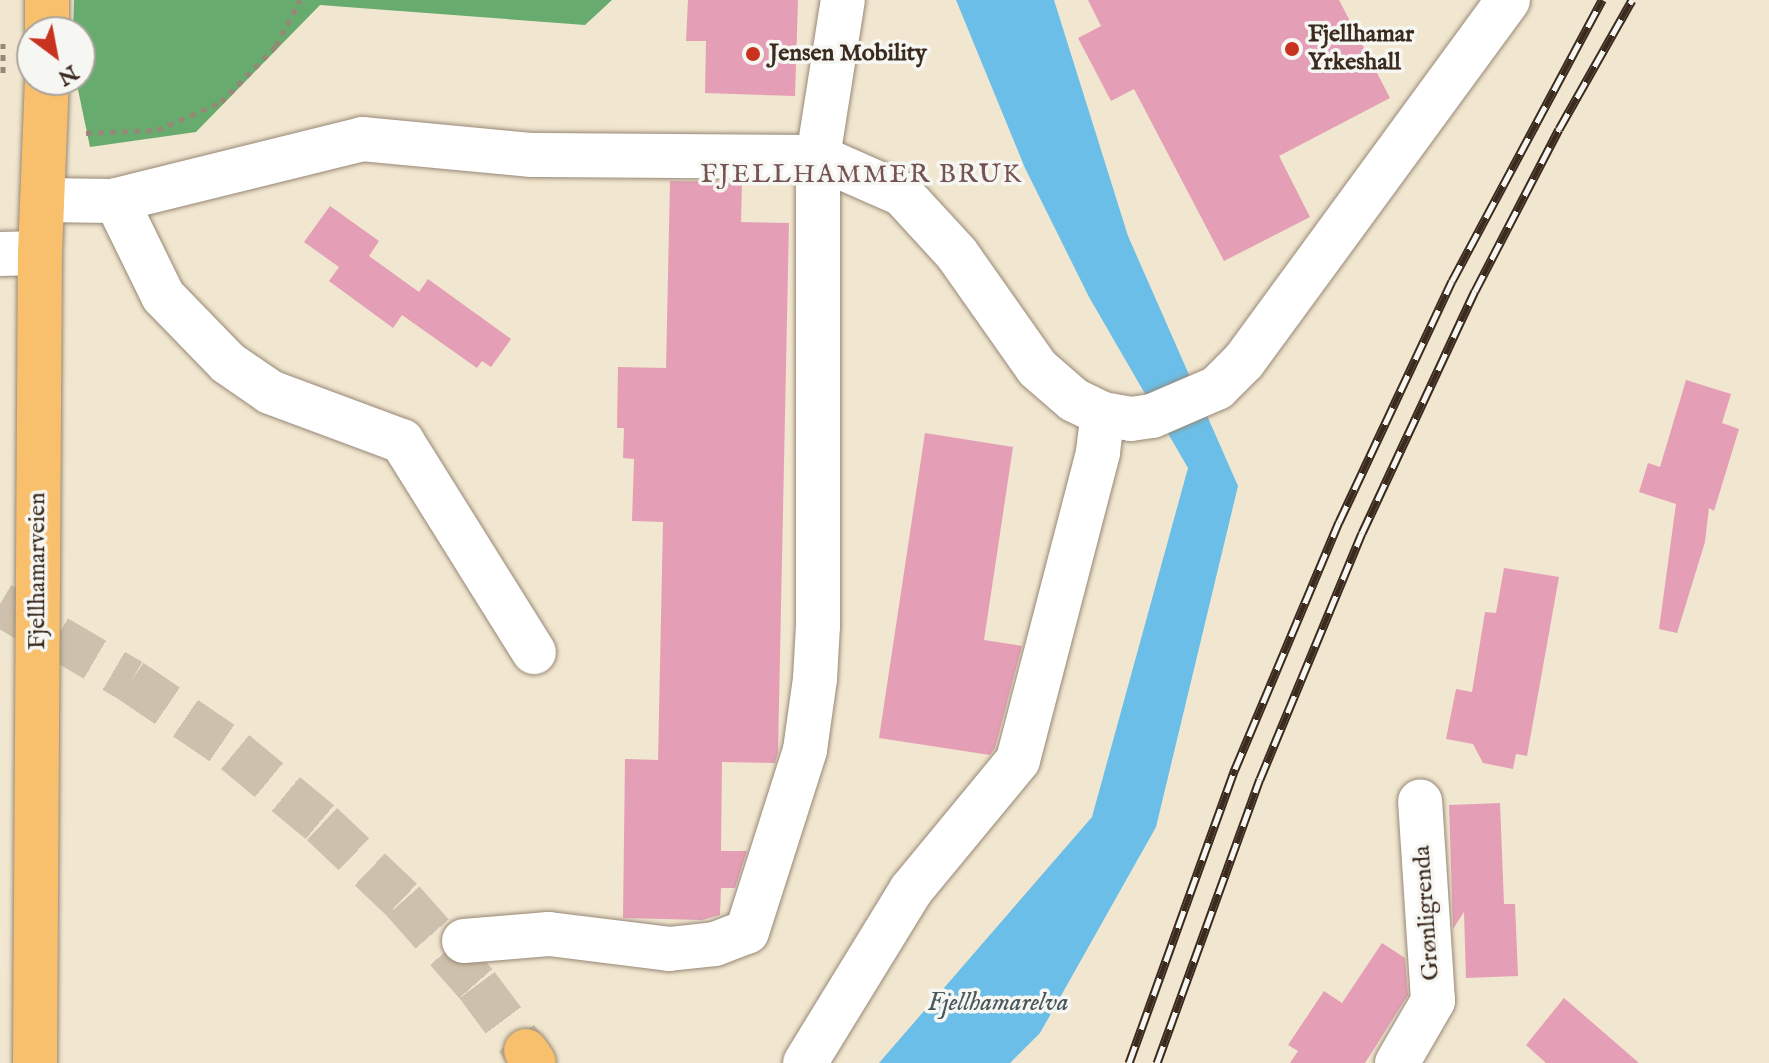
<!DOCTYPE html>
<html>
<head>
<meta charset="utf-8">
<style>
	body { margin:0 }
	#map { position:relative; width:1769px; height:1063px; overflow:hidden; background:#f1e6cf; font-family:"IM FELL English",serif }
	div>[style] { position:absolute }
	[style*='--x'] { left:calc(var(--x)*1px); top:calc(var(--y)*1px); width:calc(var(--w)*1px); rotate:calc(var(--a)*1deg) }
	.forest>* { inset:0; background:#68ab6e }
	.water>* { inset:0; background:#6bbee7 }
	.building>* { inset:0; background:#e49fb6 }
	.major-tunnel>* { height:44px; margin-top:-22px; transform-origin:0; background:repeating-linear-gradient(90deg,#cdc0ac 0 44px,transparent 0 66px) }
	.path>* { height:5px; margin-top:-2.5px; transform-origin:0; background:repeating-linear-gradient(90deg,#968876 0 6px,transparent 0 12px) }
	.roads { filter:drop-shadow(0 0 2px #968876) drop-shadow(0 0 2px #968876) }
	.minor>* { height:44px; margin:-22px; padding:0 22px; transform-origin:22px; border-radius:22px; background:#fff }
	.major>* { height:44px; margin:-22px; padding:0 22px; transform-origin:22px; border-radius:22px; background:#f8bf6c }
	.rail>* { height:9px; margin-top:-4.5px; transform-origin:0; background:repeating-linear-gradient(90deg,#f6f6f2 0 18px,#3b2a1e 0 36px); box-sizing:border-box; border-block:2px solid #3b2a1e }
	.dots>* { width:22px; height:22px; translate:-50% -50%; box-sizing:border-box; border:4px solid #f6f6f2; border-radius:50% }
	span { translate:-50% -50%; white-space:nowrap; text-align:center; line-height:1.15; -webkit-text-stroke:7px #f6f6f2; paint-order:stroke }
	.poi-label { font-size:24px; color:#3b2a1e; font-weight:700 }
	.left { translate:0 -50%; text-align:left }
	.street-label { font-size:24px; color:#3b2a1e }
	.neighbourhood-label { font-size:26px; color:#765353; letter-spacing:2px }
	.water-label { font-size:26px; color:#49565a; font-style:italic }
	.north { position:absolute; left:16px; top:16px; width:80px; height:80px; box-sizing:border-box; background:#f6f6f2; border:2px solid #aba49d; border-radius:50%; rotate:148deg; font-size:22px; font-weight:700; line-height:32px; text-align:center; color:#3b2a1e }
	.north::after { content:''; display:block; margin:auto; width:28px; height:36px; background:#c8321e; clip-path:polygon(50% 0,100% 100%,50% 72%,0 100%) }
</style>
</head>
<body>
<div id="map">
	<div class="forest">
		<i style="clip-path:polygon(74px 0,612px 0,585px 25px,320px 5px,196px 132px,90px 147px,76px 80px,80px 80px,80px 32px,73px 32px)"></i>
	</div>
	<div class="water">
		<i style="clip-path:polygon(956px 0,1054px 0,1128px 236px,1238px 486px,1156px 827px,1040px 1033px,1010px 1063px,879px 1063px,1092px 817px,1188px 468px,1089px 297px,1025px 168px)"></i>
	</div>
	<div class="building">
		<i style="clip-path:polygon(688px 0,798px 0,795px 96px,705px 93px,706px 41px,686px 41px)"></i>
		<i style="clip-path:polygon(1088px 0,1339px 0,1390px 98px,1279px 156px,1310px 217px,1224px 261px,1134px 89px,1111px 101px,1078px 38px,1101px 26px)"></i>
		<i style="clip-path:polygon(670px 181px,742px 182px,741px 222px,789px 223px,778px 752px,775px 763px,722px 762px,721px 851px,747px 851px,735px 888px,721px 888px,720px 915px,702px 920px,623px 918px,625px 759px,658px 760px,663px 522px,632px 521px,634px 459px,623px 458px,624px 428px,617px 428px,618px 367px,666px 368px)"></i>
		<i style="clip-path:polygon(330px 206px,379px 241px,369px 256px,419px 292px,428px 279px,511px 339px,491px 367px,482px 361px,477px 368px,402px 315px,393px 328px,329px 281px,339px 267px,304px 242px)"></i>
		<i style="clip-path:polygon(1686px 380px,1731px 394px,1722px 423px,1739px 429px,1714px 511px,1709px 508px,1705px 542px,1677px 633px,1659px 629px,1676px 504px,1639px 492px,1648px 463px,1660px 467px)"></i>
		<i style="clip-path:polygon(925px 433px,1013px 447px,984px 640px,1022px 646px,995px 748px,990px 755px,879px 738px)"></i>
		<i style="clip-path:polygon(1504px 568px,1559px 577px,1527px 756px,1516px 754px,1513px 769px,1483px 763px,1473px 744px,1446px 739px,1456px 689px,1472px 692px,1485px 612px,1496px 613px)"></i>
		<i style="clip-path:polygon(1500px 803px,1504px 904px,1515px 904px,1518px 976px,1466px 978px,1464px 912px,1453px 929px,1449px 805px)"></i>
		<i style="clip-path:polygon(1382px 943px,1405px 958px,1408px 995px,1365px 1063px,1290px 1063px,1298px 1051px,1288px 1045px,1324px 991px,1342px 1003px)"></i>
		<i style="clip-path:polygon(1564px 998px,1639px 1063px,1546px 1063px,1526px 1045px)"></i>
	</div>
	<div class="major-tunnel">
		<i style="--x:0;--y:604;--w:152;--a:30.4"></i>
		<i style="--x:131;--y:681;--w:126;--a:34.3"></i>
		<i style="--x:235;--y:752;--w:113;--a:39.6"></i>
		<i style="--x:322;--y:824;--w:112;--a:43.5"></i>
		<i style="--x:403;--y:901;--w:112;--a:48.6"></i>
		<i style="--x:477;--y:985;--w:82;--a:53.4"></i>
	</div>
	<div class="path">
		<i style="--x:3;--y:73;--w:34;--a:-90"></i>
		<i style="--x:86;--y:133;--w:71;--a:-2.4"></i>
		<i style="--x:157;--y:130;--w:70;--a:-23.6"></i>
		<i style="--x:221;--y:102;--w:78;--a:-45.5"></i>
		<i style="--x:276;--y:46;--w:52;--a:-62.4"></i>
	</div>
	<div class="roads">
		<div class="minor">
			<i style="--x:43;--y:200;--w:69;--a:0.8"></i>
			<i style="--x:112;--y:201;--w:258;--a:-13.9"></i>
			<i style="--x:362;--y:139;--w:171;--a:5.4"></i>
			<i style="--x:532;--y:155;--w:286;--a:0.4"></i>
			<i style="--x:818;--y:157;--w:92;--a:23.8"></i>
			<i style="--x:902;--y:194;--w:81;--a:47.5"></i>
			<i style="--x:957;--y:254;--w:139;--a:54.9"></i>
			<i style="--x:1037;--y:368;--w:49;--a:40.9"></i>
			<i style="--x:1074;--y:400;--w:32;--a:26"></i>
			<i style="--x:1103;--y:414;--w:28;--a:10"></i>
			<i style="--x:1131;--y:419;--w:21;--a:-8"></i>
			<i style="--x:1152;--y:416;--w:71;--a:-23.3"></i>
			<i style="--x:1217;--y:388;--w:38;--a:-45"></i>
			<i style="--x:1244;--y:361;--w:447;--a:-53.8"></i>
			<i style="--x:116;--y:200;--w:107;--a:63.9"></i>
			<i style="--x:163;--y:296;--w:93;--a:45.9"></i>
			<i style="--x:228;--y:363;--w:51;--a:34.6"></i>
			<i style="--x:270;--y:392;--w:141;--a:20.4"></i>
			<i style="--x:402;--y:441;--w:249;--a:58"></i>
			<i style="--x:0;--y:254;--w:40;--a:-1.4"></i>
			<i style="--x:464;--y:941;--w:85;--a:-4.7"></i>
			<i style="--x:549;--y:934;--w:121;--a:7.1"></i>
			<i style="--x:669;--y:949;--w:46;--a:-6.2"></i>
			<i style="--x:715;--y:944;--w:34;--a:-21"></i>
			<i style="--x:747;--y:932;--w:191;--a:-72.3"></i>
			<i style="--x:805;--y:750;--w:72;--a:-82"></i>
			<i style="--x:815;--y:679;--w:53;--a:-86.8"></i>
			<i style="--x:818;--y:626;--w:469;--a:-90"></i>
			<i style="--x:818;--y:157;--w:159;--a:-81"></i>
			<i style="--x:805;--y:1063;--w:203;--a:-58.5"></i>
			<i style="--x:911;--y:890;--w:168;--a:-50.5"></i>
			<i style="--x:1018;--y:760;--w:318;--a:-75.4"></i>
			<i style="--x:1098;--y:452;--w:38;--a:-83"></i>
			<i style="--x:1397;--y:1063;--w:72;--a:-59.9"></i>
			<i style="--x:1433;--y:1001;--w:200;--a:-93.7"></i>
		</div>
		<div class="major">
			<i style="--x:47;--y:0;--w:32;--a:90"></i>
			<i style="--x:526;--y:1051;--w:14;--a:56"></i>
			<i style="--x:35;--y:1063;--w:810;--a:-89.65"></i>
			<i style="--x:40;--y:253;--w:173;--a:-87.7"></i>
		</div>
	</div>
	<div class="rail">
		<i style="--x:1129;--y:1063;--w:313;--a:-70.2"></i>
		<i style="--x:1235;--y:769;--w:268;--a:-67.2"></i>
		<i style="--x:1339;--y:522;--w:266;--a:-64.9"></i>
		<i style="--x:1452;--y:281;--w:319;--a:-61.9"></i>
		<i style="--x:1157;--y:1063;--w:302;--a:-70.1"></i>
		<i style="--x:1260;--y:779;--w:266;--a:-67.5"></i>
		<i style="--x:1362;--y:533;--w:267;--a:-65"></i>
		<i style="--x:1475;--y:291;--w:182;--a:-62.6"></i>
		<i style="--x:1559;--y:129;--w:148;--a:-60.5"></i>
	</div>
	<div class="dots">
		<i style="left:1292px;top:49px;background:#c8321e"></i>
		<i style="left:753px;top:54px;background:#c8321e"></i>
	</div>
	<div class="poi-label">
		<span class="left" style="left:1308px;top:49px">Fjellhamar<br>Yrkeshall</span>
		<span class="left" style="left:769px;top:54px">Jensen Mobility</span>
	</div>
	<div class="street-label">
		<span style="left:38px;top:571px;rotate:-90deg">Fjellhamarveien</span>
		<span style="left:1427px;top:913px;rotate:-94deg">Grønligrenda</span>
	</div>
	<div class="neighbourhood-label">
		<span style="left:862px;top:175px">FJELLHAMMER BRUK</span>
	</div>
	<div class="water-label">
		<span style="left:998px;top:1003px">Fjellhamarelva</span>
	</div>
	<div class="north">N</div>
</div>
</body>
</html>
